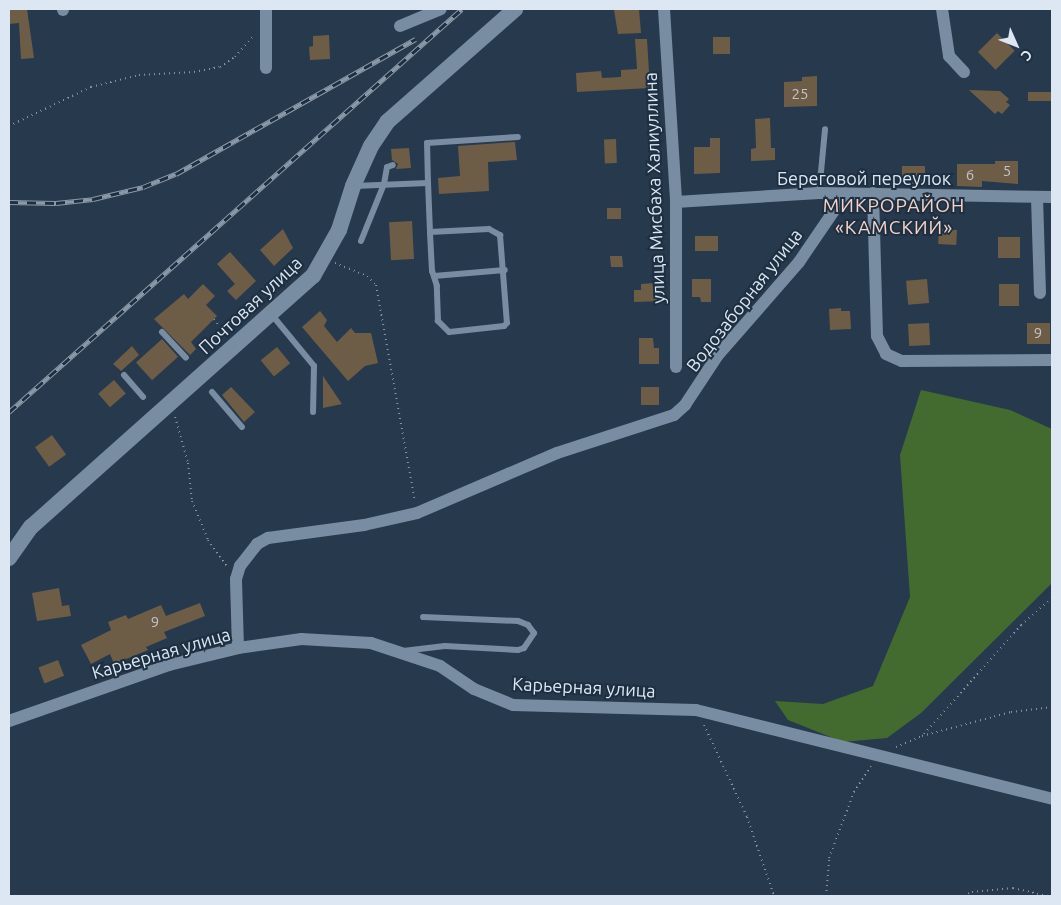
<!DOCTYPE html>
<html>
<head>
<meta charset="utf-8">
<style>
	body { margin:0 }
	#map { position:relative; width:1061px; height:905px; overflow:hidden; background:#27394c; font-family:Ubuntu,sans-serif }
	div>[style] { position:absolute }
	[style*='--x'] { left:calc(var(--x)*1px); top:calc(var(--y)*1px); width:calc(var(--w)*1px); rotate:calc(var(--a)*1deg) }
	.green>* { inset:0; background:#436b2f }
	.building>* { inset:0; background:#6e5d46; transform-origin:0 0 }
	.path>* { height:2px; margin-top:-1px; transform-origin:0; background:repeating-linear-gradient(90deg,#8695a4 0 1px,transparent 0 5px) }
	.service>* { height:6px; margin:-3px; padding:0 3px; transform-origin:3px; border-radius:3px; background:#788ca2 }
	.minor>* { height:12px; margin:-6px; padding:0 6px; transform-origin:6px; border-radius:6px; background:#788ca2 }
	.tertiary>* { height:16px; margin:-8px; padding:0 8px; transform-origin:8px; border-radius:8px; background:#788ca2 }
	.rail>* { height:5px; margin-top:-2.5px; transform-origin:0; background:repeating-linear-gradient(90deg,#1d2f41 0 9px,#8b9aa9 0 18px); box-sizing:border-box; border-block:1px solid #8b9aa9 }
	span { translate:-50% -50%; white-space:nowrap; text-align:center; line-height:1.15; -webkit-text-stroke:4px #1d2f41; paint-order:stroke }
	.number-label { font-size:15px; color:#c0c4c8 }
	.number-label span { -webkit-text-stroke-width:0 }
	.street-label { font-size:18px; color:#dce7f3 }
	.neighbourhood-label { font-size:19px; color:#f4d3c8; letter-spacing:1px }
	.frame { position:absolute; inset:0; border:10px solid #dce7f3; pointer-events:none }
	.north { position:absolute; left:991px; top:20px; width:50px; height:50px; -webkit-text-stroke:4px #1d2f41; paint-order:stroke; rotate:134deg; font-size:14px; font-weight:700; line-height:20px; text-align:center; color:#dce7f3 }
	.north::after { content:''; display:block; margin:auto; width:18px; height:22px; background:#dce7f3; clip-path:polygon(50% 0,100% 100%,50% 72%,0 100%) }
</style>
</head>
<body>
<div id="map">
	<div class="green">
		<i style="clip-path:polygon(921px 390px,1010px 410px,1052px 429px,1052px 583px,921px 713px,887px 738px,843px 742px,788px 720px,775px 701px,823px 704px,873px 686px,910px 597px,900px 455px)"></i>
	</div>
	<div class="building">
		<i style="clip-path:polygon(9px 9px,27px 9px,34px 58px,21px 59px,19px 23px,9px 24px)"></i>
		<i style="clip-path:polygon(639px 9px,641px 33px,618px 34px,614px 10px)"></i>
		<i style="left:997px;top:33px;width:25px;height:27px;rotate:45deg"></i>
		<i style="clip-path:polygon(329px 35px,330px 59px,310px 60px,309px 47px,313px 46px,313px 36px)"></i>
		<i style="left:713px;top:37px;width:17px;height:17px"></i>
		<i style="clip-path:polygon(635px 39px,647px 39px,650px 88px,577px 92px,576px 73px,601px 71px,602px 78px,621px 77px,621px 70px,637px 69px)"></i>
		<i style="clip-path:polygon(817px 76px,817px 106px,784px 107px,784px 82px,802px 81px,802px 77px)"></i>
		<i style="clip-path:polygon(969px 90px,1000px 91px,1009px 99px,1006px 102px,1010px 105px,1002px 114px,998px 111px,995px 114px)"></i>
		<i style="left:1028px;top:92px;width:24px;height:9px"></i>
		<i style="clip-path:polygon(770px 118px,771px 148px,775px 148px,775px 160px,751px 161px,751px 149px,756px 148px,755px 119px)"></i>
		<i style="clip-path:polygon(710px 138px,720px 138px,720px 173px,694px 174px,694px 147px,710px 147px)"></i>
		<i style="left:616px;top:139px;width:24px;height:12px;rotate:88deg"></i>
		<i style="clip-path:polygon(515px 142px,517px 160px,488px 162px,489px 191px,439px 194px,438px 178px,460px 176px,458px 146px)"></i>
		<i style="clip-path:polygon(409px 148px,411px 168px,396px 169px,398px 164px,392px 160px,391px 149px)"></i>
		<i style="clip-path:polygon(995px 161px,1018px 161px,1018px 184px,982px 181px,982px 187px,957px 186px,957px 164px,995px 164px)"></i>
		<i style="left:902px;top:166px;width:23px;height:18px"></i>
		<i style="left:621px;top:208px;width:11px;height:14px;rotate:90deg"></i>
		<i style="left:412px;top:221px;width:38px;height:23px;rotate:87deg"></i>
		<i style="clip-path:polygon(283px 229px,293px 248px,274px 266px,260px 250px)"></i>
		<i style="left:939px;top:229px;width:18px;height:15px;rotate:3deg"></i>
		<i style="left:695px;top:236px;width:23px;height:15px"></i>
		<i style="left:998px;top:237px;width:22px;height:21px"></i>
		<i style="clip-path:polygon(230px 252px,256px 281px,236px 300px,227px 291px,235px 284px,217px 264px)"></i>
		<i style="clip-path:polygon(610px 256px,622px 256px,623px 267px,611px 267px)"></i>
		<i style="clip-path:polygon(692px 279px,711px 279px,711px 302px,701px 302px,700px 297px,692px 297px)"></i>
		<i style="left:927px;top:279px;width:24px;height:21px;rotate:85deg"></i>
		<i style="clip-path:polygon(655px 283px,655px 289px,660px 288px,661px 301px,634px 302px,634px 290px,641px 290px,641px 284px)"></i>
		<i style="clip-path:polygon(203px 284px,215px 296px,206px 305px,217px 316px,191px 342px,196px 349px,190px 355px,154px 319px,184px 294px,188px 299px)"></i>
		<i style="left:999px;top:284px;width:20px;height:22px"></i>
		<i style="clip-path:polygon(841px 308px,841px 311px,850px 311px,851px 329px,830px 330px,829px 309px)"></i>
		<i style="clip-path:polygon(320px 311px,327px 320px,324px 326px,337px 342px,351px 328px,355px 333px,371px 333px,378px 363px,365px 366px,348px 381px,302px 327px)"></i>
		<i style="left:929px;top:323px;width:22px;height:21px;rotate:87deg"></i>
		<i style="left:1027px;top:323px;width:23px;height:21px"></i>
		<i style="clip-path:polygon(639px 338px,653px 338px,654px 348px,659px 348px,659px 364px,639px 364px)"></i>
		<i style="left:162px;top:339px;width:24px;height:35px;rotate:48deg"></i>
		<i style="clip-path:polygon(132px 346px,139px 355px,121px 371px,113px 364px)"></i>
		<i style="left:277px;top:347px;width:21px;height:21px;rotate:51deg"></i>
		<i style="clip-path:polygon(323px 376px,342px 404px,323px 408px)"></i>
		<i style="left:114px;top:380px;width:18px;height:21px;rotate:49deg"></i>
		<i style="clip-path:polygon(231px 387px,255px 412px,244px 422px,222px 395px)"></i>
		<i style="left:641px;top:387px;width:18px;height:18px"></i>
		<i style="left:52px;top:435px;width:24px;height:21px;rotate:54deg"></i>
		<i style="clip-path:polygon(59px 588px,62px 606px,69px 605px,71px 616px,37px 621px,32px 593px)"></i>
		<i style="clip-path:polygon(200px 603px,205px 616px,164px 632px,167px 638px,146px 647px,148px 650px,114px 664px,110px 654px,91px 664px,81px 645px,111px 630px,108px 622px,126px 615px,128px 619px,161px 605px,166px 616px)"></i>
		<i style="left:58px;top:660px;width:17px;height:21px;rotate:69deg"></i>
	</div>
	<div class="path">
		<i style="--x:9;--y:126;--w:91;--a:-25.4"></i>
		<i style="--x:91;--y:87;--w:49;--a:-14"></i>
		<i style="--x:139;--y:75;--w:55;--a:-3.1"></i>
		<i style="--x:194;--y:72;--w:26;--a:-11"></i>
		<i style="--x:220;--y:67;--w:18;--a:-34"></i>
		<i style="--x:235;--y:57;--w:28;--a:-49"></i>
		<i style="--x:335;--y:263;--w:35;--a:22"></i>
		<i style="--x:367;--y:276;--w:13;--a:45"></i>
		<i style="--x:376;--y:285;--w:219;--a:79.8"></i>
		<i style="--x:214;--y:319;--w:21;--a:51"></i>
		<i style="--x:175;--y:417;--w:48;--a:74.2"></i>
		<i style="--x:188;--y:463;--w:38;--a:84"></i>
		<i style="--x:192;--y:501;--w:42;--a:67.7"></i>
		<i style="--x:208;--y:540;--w:32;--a:54"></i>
		<i style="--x:704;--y:725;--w:102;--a:64.9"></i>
		<i style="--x:747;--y:817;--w:83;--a:71.1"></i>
		<i style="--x:924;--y:734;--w:146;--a:-48.3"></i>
		<i style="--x:1021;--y:625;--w:41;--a:-41.1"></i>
		<i style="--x:896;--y:747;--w:28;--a:-23"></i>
		<i style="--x:922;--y:736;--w:92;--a:-15.1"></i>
		<i style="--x:1011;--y:712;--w:41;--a:-7"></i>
		<i style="--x:826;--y:896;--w:38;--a:-85"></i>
		<i style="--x:829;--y:858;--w:71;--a:-69.3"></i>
		<i style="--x:854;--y:792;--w:31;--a:-57"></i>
		<i style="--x:964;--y:896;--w:9;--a:-27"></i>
		<i style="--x:972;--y:892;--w:41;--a:-5.6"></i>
		<i style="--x:1013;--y:888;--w:36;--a:13"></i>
	</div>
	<div class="service">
		<i style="--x:354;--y:186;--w:74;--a:-2.3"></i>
		<i style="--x:819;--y:193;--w:64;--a:-84.6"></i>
		<i style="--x:430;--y:232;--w:59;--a:-2.9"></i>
		<i style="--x:489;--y:229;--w:13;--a:29"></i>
		<i style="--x:500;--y:235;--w:88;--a:85.5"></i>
		<i style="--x:507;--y:323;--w:4;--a:135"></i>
		<i style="--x:504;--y:326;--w:55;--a:173.8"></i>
		<i style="--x:449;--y:332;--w:16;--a:-135"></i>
		<i style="--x:438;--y:321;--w:35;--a:-92"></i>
		<i style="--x:437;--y:286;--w:16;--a:-108"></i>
		<i style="--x:432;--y:271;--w:39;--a:-93"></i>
		<i style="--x:430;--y:232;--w:49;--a:-92.3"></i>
		<i style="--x:428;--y:183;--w:40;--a:-91.4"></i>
		<i style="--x:427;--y:143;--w:91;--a:-3.8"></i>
		<i style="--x:361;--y:241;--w:61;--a:-68"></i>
		<i style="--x:384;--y:184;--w:17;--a:-80"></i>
		<i style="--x:387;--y:167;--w:6;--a:-18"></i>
		<i style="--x:434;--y:276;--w:71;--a:-4.8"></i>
		<i style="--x:272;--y:315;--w:66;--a:50.5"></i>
		<i style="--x:314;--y:366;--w:46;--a:91.2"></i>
		<i style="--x:162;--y:332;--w:35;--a:47"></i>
		<i style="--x:124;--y:375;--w:29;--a:49"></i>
		<i style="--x:212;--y:392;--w:46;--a:49.4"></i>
		<i style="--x:403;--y:651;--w:42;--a:-6.8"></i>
		<i style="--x:445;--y:646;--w:73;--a:3.1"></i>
		<i style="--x:518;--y:650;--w:6;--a:-18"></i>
		<i style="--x:524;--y:648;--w:18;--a:-56"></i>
		<i style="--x:534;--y:633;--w:10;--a:-127"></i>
		<i style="--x:528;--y:625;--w:11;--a:-158"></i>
		<i style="--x:518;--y:621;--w:95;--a:-177.6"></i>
	</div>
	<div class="minor">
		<i style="--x:664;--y:9;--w:193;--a:86.4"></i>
		<i style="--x:676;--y:202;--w:165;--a:90"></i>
		<i style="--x:942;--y:9;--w:48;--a:81.5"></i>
		<i style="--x:949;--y:56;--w:22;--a:47"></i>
		<i style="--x:63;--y:10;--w:1;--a:-90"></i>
		<i style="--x:400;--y:26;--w:44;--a:-22.5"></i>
		<i style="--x:266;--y:68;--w:59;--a:-90"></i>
		<i style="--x:873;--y:193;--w:143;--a:88.4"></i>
		<i style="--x:877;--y:336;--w:20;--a:63"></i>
		<i style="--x:886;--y:354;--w:17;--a:24"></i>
		<i style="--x:902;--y:361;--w:150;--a:-0.4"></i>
		<i style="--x:1037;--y:198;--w:95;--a:88.2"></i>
		<i style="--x:676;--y:202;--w:143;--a:-3.6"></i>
		<i style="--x:819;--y:193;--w:233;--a:1"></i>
		<i style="--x:238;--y:648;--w:69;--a:-91.7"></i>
		<i style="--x:236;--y:579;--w:14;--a:-73"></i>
		<i style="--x:240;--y:566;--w:28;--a:-52"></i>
		<i style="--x:257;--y:544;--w:13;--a:-29"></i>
		<i style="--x:268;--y:538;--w:97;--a:-7.7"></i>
		<i style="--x:364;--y:525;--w:54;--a:-12.8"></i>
		<i style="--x:417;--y:513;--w:152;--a:-23.2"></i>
		<i style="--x:557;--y:453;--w:123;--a:-18"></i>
		<i style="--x:674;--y:415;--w:15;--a:-42"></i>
		<i style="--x:685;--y:405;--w:60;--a:-56.6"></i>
		<i style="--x:718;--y:355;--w:123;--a:-48.9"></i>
		<i style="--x:799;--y:262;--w:83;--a:-55.7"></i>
		<i style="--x:9;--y:721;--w:170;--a:-19.3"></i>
		<i style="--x:169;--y:665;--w:71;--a:-13.8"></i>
		<i style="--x:238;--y:648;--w:64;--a:-8.1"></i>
		<i style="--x:301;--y:639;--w:70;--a:3.3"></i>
		<i style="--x:371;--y:643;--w:73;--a:18.4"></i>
		<i style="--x:440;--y:666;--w:41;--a:34.1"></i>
		<i style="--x:474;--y:689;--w:42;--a:22.3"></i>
		<i style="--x:513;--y:705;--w:183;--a:1.6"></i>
		<i style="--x:696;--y:710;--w:367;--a:14"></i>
	</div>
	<div class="tertiary">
		<i style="--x:9;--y:558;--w:38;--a:-55"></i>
		<i style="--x:31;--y:527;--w:378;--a:-41.7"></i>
		<i style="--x:313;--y:276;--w:53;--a:-60.5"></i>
		<i style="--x:339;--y:230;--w:46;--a:-72.3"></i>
		<i style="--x:353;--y:186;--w:44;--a:-65.8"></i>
		<i style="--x:371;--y:146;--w:29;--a:-56"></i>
		<i style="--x:387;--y:122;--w:171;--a:-41.4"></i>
	</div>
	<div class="rail">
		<i style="--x:9;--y:202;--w:47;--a:1.2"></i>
		<i style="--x:56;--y:203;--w:37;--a:-6"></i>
		<i style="--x:93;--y:199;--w:51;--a:-13.5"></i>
		<i style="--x:143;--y:187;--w:35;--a:-22"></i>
		<i style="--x:176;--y:174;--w:275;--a:-29.4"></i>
		<i style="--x:9;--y:412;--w:606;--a:-41.66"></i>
	</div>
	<div class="number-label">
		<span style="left:800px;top:94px">25</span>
		<span style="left:1007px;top:171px">5</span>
		<span style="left:970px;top:175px">6</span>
		<span style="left:1038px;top:333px">9</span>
		<span style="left:155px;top:622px">9</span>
	</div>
	<div class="street-label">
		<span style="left:864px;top:178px">Береговой переулок</span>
		<span style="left:654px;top:188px;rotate:-92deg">улица Мисбаха Халиуллина</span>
		<span style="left:744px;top:300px;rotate:-52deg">Водозаборная улица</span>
		<span style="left:250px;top:305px;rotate:-43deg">Почтовая улица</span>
		<span style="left:161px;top:653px;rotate:-16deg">Карьерная улица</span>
		<span style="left:584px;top:687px;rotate:3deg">Карьерная улица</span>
	</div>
	<div class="neighbourhood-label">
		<span style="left:894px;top:217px">МИКРОРАЙОН<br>«КАМСКИЙ»</span>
	</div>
	<div class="frame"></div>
	<div class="north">С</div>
</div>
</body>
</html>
